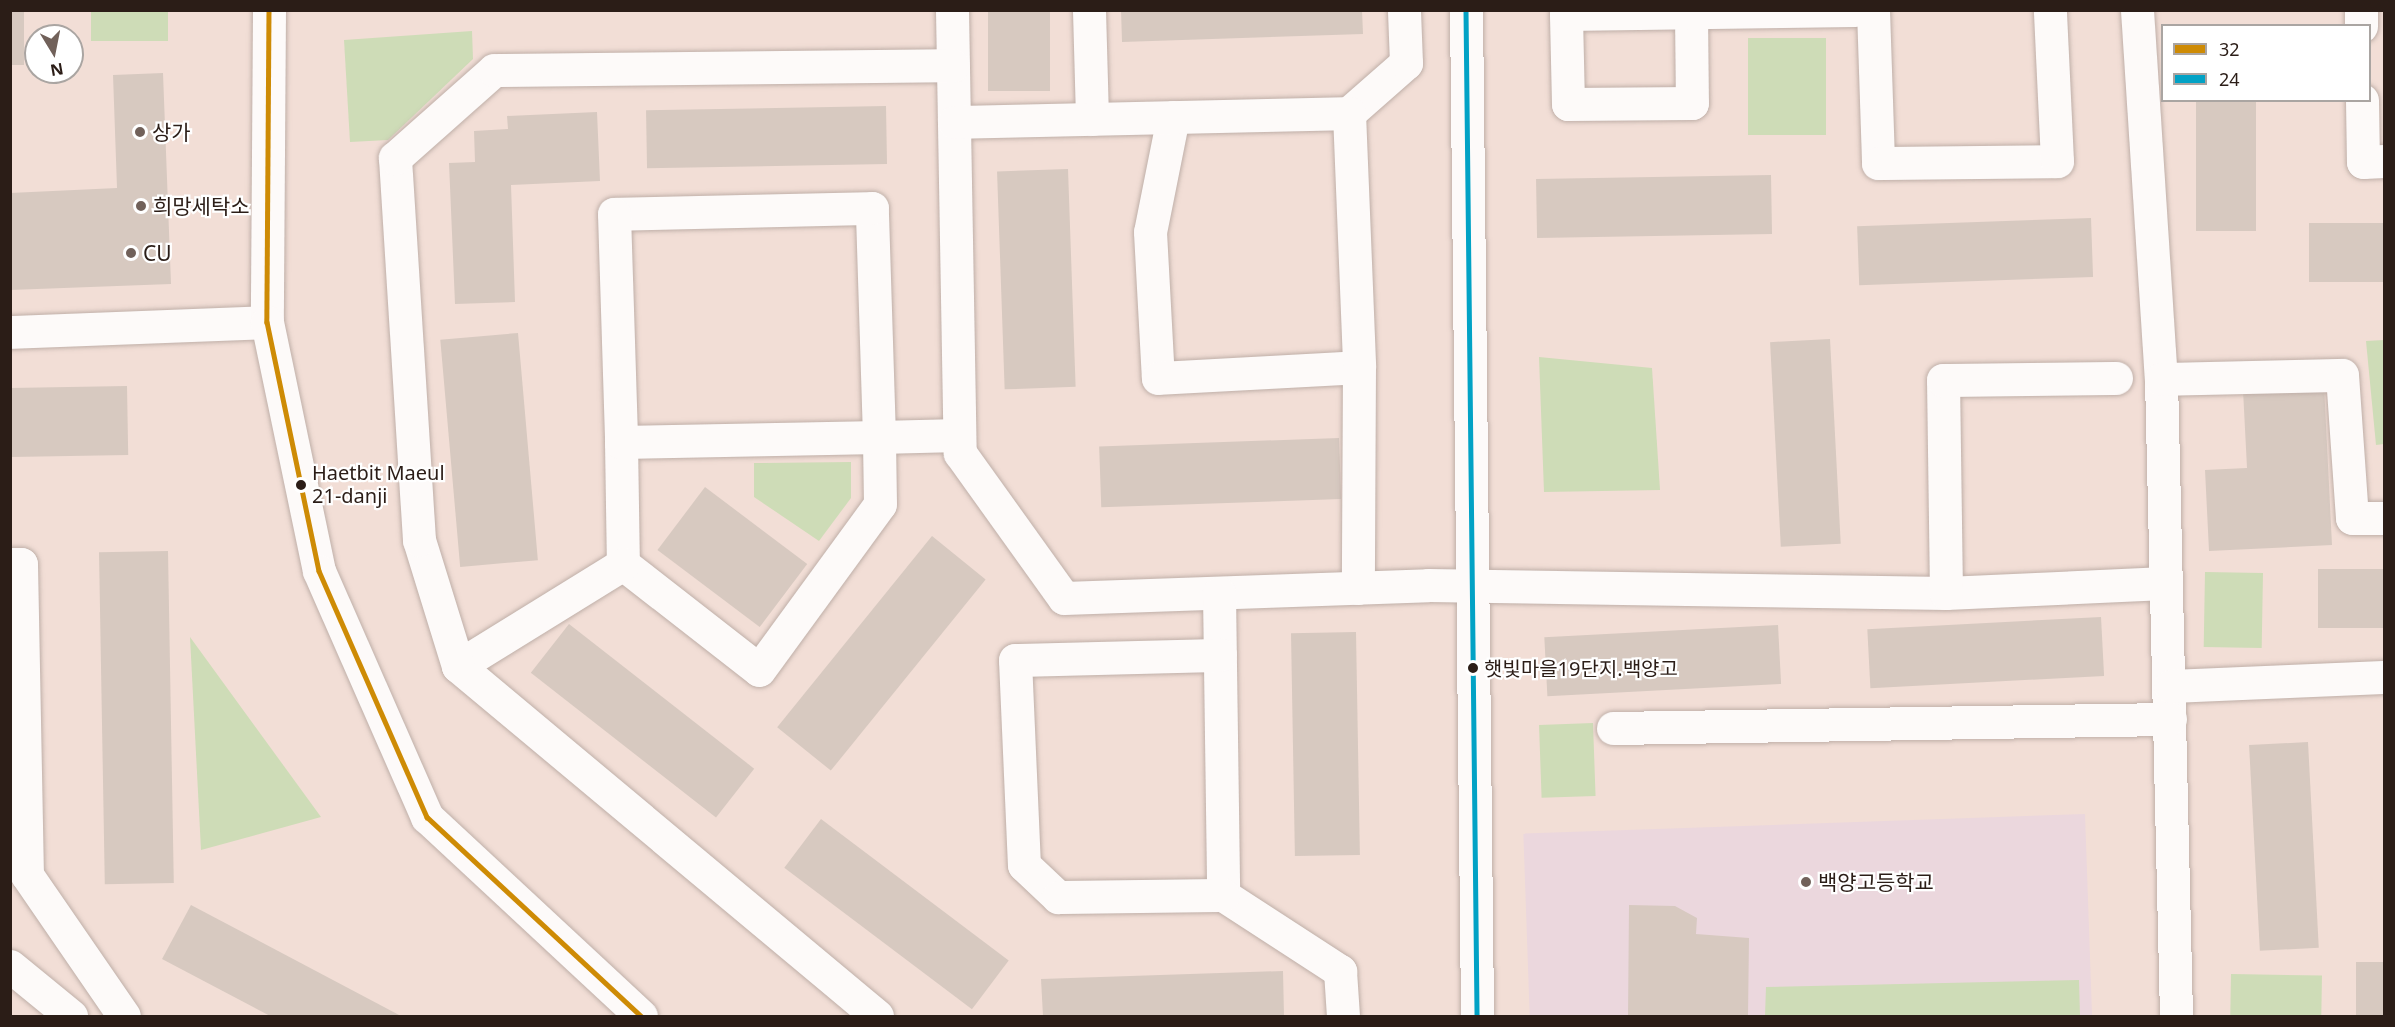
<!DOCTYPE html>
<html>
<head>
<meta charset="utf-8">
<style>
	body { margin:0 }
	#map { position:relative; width:2395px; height:1027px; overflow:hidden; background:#f2ded6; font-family:"Noto Sans","Noto Sans KR",sans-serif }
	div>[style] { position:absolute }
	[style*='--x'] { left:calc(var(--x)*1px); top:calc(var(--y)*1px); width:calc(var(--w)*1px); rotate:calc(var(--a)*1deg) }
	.education>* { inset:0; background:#ebd7dd; transform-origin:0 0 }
	.green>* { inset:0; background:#cedcb7; transform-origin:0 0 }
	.building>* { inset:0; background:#d7c9c0; transform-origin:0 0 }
	.roads { filter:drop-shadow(0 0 2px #bfafa8) drop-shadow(0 0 2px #bfafa8) }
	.minor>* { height:33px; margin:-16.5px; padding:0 16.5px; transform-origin:16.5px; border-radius:16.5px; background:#fdfaf9 }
	.major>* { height:33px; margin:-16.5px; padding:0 16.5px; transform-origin:16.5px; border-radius:16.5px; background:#fdfaf9 }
	.bus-1>* { height:4.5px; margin:-2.25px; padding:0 2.25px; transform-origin:2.25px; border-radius:2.25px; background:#ce8b05 }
	.bus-2>* { height:4.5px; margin:-2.25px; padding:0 2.25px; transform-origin:2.25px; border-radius:2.25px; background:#02a2c5 }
	.dots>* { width:16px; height:16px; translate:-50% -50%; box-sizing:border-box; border:3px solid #fff; border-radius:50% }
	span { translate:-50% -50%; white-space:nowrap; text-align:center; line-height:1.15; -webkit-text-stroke:4.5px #fff; paint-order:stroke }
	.bus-label { font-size:20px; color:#2b1d17 }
	.left { translate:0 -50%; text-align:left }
	.poi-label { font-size:21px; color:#2b1d17 }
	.frame { position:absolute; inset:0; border:12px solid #2b1d17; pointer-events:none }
	.legend { position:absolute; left:2161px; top:24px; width:210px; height:78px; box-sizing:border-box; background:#fff; border:2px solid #aaa5a2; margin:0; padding:8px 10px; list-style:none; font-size:18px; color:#2b1d17 }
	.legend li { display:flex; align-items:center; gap:12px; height:30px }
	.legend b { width:30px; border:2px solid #aaa5a2 }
	.north { position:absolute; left:24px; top:24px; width:60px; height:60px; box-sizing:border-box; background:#fff; border:2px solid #aaa5a2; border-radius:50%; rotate:170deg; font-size:16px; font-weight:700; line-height:24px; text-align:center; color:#2b1d17 }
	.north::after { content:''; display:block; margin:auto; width:21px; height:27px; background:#71615a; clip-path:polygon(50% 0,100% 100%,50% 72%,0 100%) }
</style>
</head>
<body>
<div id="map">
	<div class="education">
		<i style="left:2085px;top:814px;width:202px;height:562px;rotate:88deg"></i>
	</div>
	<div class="green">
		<i style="left:91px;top:11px;width:77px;height:30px"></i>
		<i style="clip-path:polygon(472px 31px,473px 59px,388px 140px,350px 142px,344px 40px)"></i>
		<i style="left:1748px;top:38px;width:78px;height:97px"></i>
		<i style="clip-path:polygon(2384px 340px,2384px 444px,2376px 445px,2366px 341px)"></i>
		<i style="clip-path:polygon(1539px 357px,1652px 368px,1660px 490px,1544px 492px)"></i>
		<i style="clip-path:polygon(851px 462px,851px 498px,819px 541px,754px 497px,754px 463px)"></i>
		<i style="left:2205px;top:572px;width:58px;height:75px;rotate:1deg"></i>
		<i style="clip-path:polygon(190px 637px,321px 817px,201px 850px)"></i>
		<i style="left:1593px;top:723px;width:73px;height:54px;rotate:88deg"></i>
		<i style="left:2231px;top:974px;width:91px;height:42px;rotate:1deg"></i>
		<i style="clip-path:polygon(2079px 980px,2080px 1016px,1765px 1016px,1766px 987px)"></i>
	</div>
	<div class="building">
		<i style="left:10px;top:10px;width:14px;height:55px"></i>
		<i style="left:988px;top:10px;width:62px;height:81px"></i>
		<i style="clip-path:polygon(1121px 10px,1362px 10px,1363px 34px,1122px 42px)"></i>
		<i style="clip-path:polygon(163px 73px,171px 284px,10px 290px,10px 193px,117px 188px,113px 75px)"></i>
		<i style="left:2196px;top:100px;width:60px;height:131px"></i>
		<i style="left:886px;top:106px;width:58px;height:240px;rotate:89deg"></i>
		<i style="clip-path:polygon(597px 112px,600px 181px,511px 185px,515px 302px,455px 304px,449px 163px,475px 162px,474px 131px,508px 129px,507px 116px)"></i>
		<i style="left:1068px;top:169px;width:218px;height:71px;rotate:88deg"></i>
		<i style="left:1771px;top:175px;width:59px;height:235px;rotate:89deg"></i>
		<i style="left:2091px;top:218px;width:59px;height:234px;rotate:88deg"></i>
		<i style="left:2384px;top:223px;width:59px;height:75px;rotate:90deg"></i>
		<i style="left:518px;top:333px;width:228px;height:78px;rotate:85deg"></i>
		<i style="left:1830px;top:339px;width:205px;height:60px;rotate:87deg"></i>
		<i style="clip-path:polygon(2324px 385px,2332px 545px,2209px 551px,2205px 470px,2247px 468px,2243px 390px)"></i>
		<i style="left:127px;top:386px;width:69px;height:117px;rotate:89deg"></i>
		<i style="left:1339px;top:438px;width:61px;height:240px;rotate:88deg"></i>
		<i style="left:705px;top:487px;width:128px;height:79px;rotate:37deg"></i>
		<i style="left:932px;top:536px;width:69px;height:246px;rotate:39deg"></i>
		<i style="left:168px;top:551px;width:332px;height:69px;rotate:89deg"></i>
		<i style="left:2384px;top:569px;width:59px;height:66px;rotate:90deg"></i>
		<i style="left:2101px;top:617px;width:59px;height:234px;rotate:87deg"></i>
		<i style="left:569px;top:624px;width:235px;height:62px;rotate:38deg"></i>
		<i style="left:1778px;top:625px;width:59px;height:234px;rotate:87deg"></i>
		<i style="left:1356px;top:632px;width:223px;height:65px;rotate:89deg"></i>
		<i style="left:2308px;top:742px;width:206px;height:59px;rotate:87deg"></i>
		<i style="left:821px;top:819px;width:235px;height:61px;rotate:37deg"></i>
		<i style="clip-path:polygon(191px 905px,401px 1016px,270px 1016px,162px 959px)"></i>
		<i style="clip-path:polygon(1629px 905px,1675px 906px,1697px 918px,1696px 934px,1749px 938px,1748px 1016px,1628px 1016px)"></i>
		<i style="left:2384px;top:962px;width:54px;height:28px;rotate:90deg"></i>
		<i style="clip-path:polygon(1283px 971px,1284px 1016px,1043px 1016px,1041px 979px)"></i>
	</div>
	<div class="roads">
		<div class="minor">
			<i style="--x:952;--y:10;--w:443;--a:89"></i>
			<i style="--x:960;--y:453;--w:178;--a:54.4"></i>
			<i style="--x:1064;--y:598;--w:364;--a:-2"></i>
			<i style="--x:1428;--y:585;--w:518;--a:0.88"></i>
			<i style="--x:1946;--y:593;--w:219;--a:-2.6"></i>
			<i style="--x:1089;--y:10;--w:109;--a:88.4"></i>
			<i style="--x:1466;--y:10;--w:1006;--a:89.37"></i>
			<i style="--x:1873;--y:10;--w:153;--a:88.1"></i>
			<i style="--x:1878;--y:163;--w:179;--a:-0.6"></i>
			<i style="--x:2057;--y:161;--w:151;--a:-92.7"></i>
			<i style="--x:2137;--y:10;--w:370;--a:86.3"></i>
			<i style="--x:2161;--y:379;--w:637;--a:88.65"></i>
			<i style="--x:2361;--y:11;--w:15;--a:90"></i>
			<i style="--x:1691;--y:13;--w:90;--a:89.4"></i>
			<i style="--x:1692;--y:103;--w:124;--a:179.5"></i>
			<i style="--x:1568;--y:104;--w:90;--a:-91.3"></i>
			<i style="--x:1566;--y:14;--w:289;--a:-0.8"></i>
			<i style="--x:2362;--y:100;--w:62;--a:89.1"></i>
			<i style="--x:2363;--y:162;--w:21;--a:-3"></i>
			<i style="--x:1349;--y:113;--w:76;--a:-41.3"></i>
			<i style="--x:1406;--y:63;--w:53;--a:-92.2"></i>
			<i style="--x:1173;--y:117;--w:117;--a:101.3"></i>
			<i style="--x:1150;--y:232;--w:146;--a:86.9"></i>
			<i style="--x:1158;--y:378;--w:201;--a:-3.1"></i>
			<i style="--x:954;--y:122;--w:395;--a:-1.3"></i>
			<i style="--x:1349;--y:113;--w:254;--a:87.7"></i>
			<i style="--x:1359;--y:367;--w:221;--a:90.3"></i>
			<i style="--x:10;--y:332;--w:257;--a:-2.2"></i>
			<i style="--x:2161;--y:379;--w:181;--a:-1.3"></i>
			<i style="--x:2342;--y:375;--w:143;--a:86"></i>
			<i style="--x:2352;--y:518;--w:32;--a:0"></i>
			<i style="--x:621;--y:442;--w:122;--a:89.1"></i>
			<i style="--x:623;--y:564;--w:172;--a:37.9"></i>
			<i style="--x:759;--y:670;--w:205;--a:-53.9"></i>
			<i style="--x:880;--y:504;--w:67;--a:-90.9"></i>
			<i style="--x:879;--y:437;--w:229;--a:-91.8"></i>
			<i style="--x:872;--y:208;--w:258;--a:178.7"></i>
			<i style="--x:614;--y:214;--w:228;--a:88.2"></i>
			<i style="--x:621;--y:442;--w:258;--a:-1.1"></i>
			<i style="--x:879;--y:437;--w:80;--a:-1.4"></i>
			<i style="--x:10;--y:564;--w:11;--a:0"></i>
			<i style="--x:21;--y:564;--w:311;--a:88.9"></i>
			<i style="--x:27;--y:875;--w:171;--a:55.5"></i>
			<i style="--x:1219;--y:593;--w:302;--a:89.2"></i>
			<i style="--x:1223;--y:895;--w:140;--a:33"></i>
			<i style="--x:1340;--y:971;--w:45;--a:86.2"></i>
			<i style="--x:1946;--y:593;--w:213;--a:-90.8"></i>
			<i style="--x:1943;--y:380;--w:173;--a:-0.7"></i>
			<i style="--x:1220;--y:655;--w:205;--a:178.6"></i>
			<i style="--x:1015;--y:660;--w:205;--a:87.5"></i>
			<i style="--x:1024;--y:865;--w:47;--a:43.3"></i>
			<i style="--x:1058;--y:897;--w:165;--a:-0.7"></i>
			<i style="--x:458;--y:666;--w:194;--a:-31.7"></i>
			<i style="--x:2170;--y:686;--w:214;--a:-2.4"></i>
			<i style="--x:1613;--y:728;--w:557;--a:-0.93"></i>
			<i style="--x:10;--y:966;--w:79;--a:39.3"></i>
			<i style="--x:877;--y:1016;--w:546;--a:-140.13"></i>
			<i style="--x:458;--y:666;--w:132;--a:-107.2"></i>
			<i style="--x:419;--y:540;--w:383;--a:-93.6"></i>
			<i style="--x:395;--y:158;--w:132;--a:-41.6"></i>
			<i style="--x:494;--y:70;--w:459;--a:-0.6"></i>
		</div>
		<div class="major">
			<i style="--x:269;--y:10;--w:312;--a:90.4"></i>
			<i style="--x:267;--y:322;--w:254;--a:78.2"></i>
			<i style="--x:319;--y:571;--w:269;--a:66.3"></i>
			<i style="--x:427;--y:817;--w:292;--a:42.9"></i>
		</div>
	</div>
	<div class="bus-1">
		<i style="--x:269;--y:10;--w:312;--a:90.4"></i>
		<i style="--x:267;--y:322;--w:254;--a:78.2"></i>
		<i style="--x:319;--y:571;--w:269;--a:66.3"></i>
		<i style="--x:427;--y:817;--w:292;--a:42.9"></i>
	</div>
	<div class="bus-2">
		<i style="--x:1466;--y:10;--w:1006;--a:89.37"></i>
	</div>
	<div class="dots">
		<i style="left:140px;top:132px;background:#71615a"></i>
		<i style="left:141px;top:206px;background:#71615a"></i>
		<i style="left:131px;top:253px;background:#71615a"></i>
		<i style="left:301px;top:485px;background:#2b1d17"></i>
		<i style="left:1473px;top:668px;background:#2b1d17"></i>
		<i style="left:1806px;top:882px;background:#71615a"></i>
	</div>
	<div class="bus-label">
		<span class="left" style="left:312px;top:484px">Haetbit Maeul<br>21-danji</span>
		<span class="left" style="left:1484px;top:668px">햇빛마을19단지.백양고</span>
	</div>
	<div class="poi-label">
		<span class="left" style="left:152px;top:132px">상가</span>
		<span class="left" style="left:153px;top:206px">희망세탁소</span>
		<span class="left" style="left:143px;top:253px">CU</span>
		<span class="left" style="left:1818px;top:882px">백양고등학교</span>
	</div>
	<div class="frame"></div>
	<ul class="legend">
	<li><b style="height:8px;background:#ce8b05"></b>32</li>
	<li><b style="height:8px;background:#02a2c5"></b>24</li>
	</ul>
	<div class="north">N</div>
</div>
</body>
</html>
